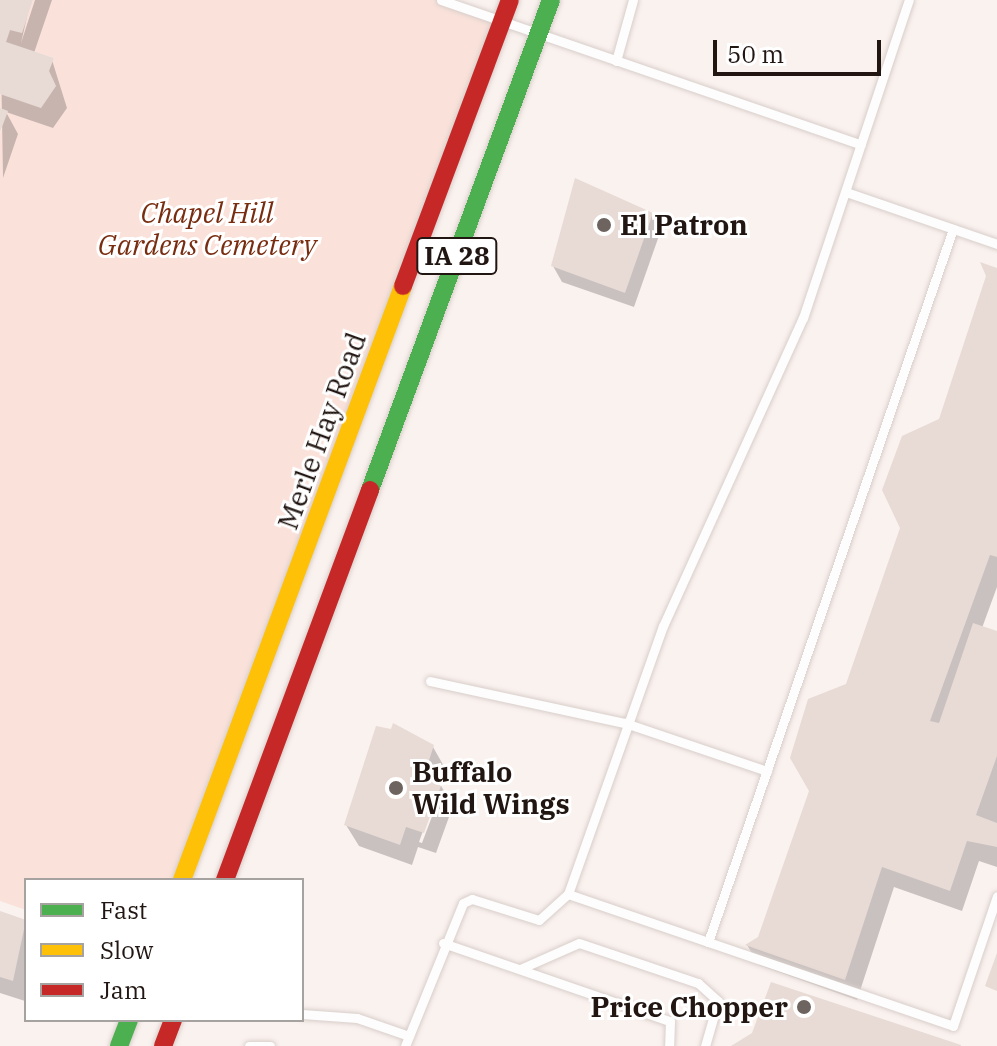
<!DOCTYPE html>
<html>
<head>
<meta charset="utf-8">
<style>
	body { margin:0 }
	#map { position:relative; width:997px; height:1046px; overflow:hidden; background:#faf2ef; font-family:"IBM Plex Serif",serif }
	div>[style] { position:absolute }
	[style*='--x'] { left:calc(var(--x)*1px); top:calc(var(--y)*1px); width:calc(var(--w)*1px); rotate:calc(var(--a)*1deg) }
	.green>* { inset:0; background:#fae2da }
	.shadow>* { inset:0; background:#0003 }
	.building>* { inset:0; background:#e8dad4 }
	.roads { filter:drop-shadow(0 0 2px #d8ceca) drop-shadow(0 0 2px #d8ceca) }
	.lane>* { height:9px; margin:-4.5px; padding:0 4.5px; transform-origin:4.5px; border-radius:4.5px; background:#fefdfd }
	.fast>* { height:18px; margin:-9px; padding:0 9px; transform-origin:9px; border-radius:9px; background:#4caf50 }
	.slow>* { height:18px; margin:-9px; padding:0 9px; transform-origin:9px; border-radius:9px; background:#ffc107 }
	.jam>* { height:18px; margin:-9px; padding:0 9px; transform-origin:9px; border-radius:9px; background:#c62828 }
	.dots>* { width:22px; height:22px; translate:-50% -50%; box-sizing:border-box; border:4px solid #fff; border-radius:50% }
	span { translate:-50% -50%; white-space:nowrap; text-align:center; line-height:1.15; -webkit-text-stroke:6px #fff; paint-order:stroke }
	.shield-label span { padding:2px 6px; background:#fff; border:2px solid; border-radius:6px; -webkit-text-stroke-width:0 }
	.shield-label { font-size:26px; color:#211612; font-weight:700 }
	.park-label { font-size:28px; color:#782c10; font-style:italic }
	.poi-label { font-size:28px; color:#211612; font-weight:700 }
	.left { translate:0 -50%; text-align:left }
	.right { translate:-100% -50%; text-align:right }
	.street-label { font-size:28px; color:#211612 }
	.legend { position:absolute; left:24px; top:878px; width:280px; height:144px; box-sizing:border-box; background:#fff; border:2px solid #a6a2a0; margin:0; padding:10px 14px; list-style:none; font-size:24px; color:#211612 }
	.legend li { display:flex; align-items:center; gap:16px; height:40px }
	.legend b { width:40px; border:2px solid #a6a2a0 }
	.scale { position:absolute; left:713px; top:40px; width:168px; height:36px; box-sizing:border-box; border:4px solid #211612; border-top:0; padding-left:10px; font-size:24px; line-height:28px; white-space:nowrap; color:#211612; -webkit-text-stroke:6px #fff; paint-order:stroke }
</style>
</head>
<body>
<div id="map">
	<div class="green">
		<i style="clip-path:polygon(33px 0,441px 0,503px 22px,182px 880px,26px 880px,26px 910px,0 901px,0 133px,8px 111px,0 108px,0 94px,41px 108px,56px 86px,49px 71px,54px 58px,6px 42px,10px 30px,22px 33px)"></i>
	</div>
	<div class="shadow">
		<i style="clip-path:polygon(0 0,31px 0,21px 43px,35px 0,52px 0,34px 53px,52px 60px,67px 108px,53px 128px,6px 112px,18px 134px,3px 178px)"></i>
		<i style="clip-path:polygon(576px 181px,652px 214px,661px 230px,634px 307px,562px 282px,553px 266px)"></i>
		<i style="clip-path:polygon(997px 270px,997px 587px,982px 628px,997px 633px,997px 867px,979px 861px,962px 911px,894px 887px,857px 1000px,759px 965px,747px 945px,760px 939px)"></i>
		<i style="clip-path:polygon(evenodd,433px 747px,445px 768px,440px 784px,453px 806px,436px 853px,418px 847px,412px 865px,359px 846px,346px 825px,433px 747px,436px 795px,439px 798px,422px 843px,419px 842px,436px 795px)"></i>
		<i style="clip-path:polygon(0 913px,26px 922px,25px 1001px,0 993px)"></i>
	</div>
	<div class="building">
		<i style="clip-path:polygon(0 0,33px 0,22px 33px,10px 30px,6px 42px,54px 58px,49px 71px,56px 86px,41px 108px,0 94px)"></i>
		<i style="clip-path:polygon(0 108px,8px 111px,0 132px)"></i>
		<i style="clip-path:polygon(575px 178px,653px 213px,625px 293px,551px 266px)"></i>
		<i style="clip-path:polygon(980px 262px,997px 268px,997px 557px,990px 555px,930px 721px,939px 723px,973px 623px,997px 631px,997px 756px,976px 815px,997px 823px,997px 847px,967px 841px,950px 891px,882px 867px,845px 980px,745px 945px,758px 937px,809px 791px,790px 758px,808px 699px,846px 684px,900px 528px,882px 490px,902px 436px,939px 419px,986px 276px)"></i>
		<i style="clip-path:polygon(393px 723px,434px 745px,424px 776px,442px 783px,424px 833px,406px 827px,400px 845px,344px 825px,376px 726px,391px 729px)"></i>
		<i style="clip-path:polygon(0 911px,26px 920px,13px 981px,0 977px)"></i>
		<i style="clip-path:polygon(997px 953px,997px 991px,985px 986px)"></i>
		<i style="clip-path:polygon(771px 982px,961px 1045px,961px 1046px,731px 1046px,752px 1033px)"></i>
	</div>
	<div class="roads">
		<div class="lane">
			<i style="--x:441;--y:0;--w:444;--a:19"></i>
			<i style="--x:616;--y:61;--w:63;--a:-74.4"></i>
			<i style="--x:846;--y:192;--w:160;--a:19"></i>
			<i style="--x:430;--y:681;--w:199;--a:12.2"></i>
			<i style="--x:625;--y:723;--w:150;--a:18.7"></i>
			<i style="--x:568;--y:894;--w:407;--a:18.9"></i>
			<i style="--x:953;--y:1026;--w:137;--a:-71.3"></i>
			<i style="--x:708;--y:942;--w:754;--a:-71.04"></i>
			<i style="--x:443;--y:943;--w:240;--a:19"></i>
			<i style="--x:670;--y:1021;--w:25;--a:92"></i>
			<i style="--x:520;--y:969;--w:64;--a:-23.8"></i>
			<i style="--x:579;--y:943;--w:126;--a:18.6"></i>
			<i style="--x:698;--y:983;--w:27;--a:42"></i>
			<i style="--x:718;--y:1001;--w:47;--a:106.1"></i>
			<i style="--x:302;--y:1014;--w:55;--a:4.2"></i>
			<i style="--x:357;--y:1018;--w:55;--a:19.1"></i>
			<i style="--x:249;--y:1046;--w:21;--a:0"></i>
			<i style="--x:405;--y:1046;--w:154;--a:-67.9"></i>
			<i style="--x:463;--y:903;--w:10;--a:-24"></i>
			<i style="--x:472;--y:899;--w:70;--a:17.4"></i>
			<i style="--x:539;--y:920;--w:39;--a:-42"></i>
			<i style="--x:568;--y:894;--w:284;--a:-70.5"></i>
			<i style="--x:663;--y:626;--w:338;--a:-65.6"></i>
			<i style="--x:803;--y:318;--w:335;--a:-71.6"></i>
		</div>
		<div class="fast">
			<i style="--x:370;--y:490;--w:522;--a:-69.73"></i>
			<i style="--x:119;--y:1046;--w:28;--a:-69"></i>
		</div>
		<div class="slow">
			<i style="--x:182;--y:880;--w:634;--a:-69.59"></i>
		</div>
		<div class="jam">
			<i style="--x:403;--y:286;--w:305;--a:-69.5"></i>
			<i style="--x:225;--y:880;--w:416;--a:-69.6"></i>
			<i style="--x:163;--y:1046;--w:28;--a:-69"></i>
		</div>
	</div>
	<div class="dots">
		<i style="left:604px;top:225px;background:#6d635f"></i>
		<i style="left:396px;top:788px;background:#6d635f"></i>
		<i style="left:804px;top:1007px;background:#6d635f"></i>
	</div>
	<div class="shield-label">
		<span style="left:457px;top:256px">IA 28</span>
	</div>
	<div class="park-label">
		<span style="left:207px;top:229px">Chapel Hill<br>Gardens Cemetery</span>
	</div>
	<div class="poi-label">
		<span class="left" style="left:620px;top:225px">El Patron</span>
		<span class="left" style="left:412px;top:788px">Buffalo<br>Wild Wings</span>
		<span class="right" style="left:788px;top:1007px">Price Chopper</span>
	</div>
	<div class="street-label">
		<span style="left:322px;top:431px;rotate:-70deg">Merle Hay Road</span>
	</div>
	<ul class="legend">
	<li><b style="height:10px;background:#4caf50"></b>Fast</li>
	<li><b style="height:10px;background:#ffc107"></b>Slow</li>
	<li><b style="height:10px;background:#c62828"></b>Jam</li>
	</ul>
	<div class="scale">50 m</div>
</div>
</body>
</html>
